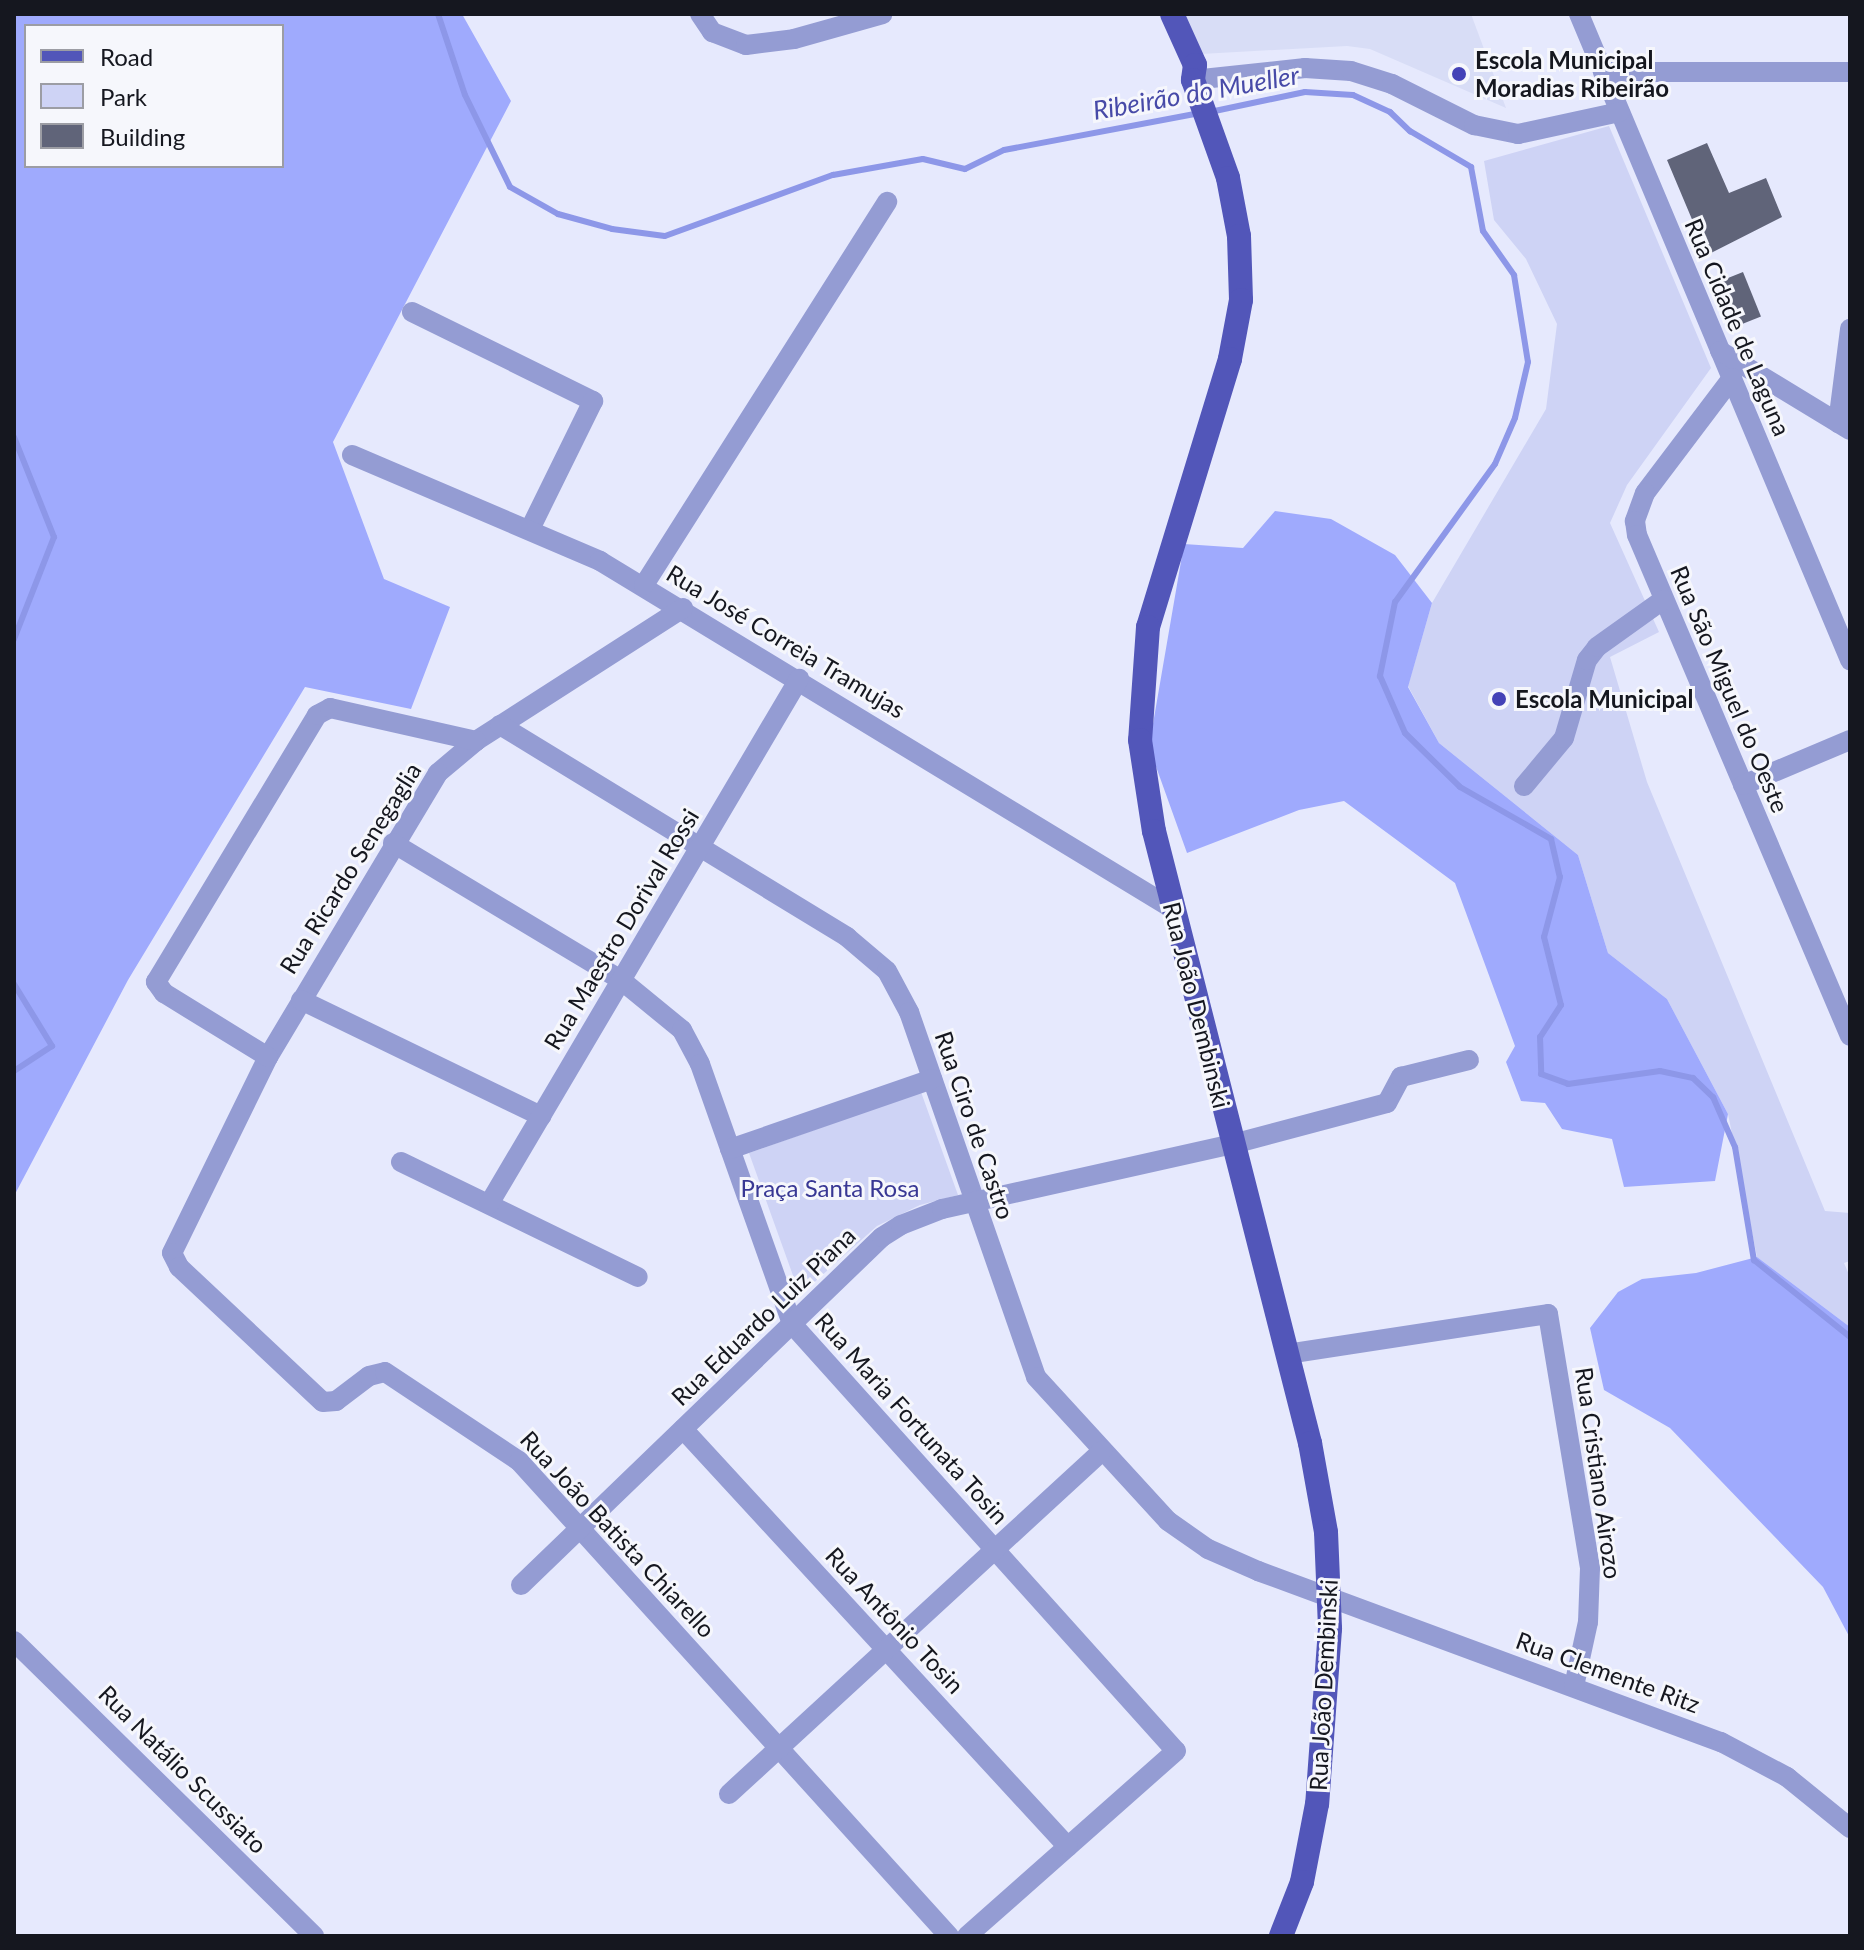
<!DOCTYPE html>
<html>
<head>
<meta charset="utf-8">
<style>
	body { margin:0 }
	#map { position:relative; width:1864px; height:1950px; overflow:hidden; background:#e6e9fd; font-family:Lato,sans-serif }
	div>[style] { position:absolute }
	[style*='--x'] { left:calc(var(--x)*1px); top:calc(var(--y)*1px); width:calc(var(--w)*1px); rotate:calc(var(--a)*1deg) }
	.built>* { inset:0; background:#d8ddf6 }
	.green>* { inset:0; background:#ced3f5 }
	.forest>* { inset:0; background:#9faafd }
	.stream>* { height:6px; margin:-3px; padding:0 3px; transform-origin:3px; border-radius:3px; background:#8d97e8 }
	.building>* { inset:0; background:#606479; transform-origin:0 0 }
	.minor>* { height:20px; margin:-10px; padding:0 10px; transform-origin:10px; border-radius:10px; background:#949cd3 }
	.major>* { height:24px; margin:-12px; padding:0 12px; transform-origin:12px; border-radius:12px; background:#5256b9 }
	.dots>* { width:22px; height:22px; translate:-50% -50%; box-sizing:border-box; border:4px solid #f6f7fc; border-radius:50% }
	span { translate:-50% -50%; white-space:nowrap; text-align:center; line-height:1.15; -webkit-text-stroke:6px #f6f7fc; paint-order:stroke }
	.poi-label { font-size:24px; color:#15171f; font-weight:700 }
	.left { translate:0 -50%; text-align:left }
	.street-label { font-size:24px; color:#15171f }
	.park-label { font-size:24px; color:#383794 }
	.water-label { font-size:26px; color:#474aa8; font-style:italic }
	.frame { position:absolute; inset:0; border:16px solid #15171f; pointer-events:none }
	.legend { position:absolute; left:24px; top:24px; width:260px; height:144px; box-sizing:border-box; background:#f6f7fc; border:2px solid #9c9da4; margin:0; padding:10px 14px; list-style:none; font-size:24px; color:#15171f }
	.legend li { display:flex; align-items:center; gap:16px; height:40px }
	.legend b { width:40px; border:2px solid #9c9da4 }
</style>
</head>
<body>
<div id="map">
	<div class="built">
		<i style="clip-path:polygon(1183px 14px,1471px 14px,1506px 108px,1370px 49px,1347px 46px,1201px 54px)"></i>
	</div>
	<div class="green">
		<i style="clip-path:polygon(1609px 126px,1711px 368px,1627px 485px,1610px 523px,1659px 632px,1610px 657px,1647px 782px,1825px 1211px,1850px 1213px,1850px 1261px,1844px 1263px,1850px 1277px,1850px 1327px,1757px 1257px,1728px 1114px,1667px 999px,1608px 953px,1578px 855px,1439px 743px,1408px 686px,1432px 603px,1546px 409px,1557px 324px,1526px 259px,1494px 220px,1484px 161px)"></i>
		<i style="clip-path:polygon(921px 1092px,958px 1195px,920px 1205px,877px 1226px,800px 1295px,749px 1153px)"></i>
	</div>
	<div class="forest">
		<i style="clip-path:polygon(evenodd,14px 14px,462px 14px,511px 101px,333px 442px,384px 579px,450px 607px,411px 709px,305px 687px,128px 980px,14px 1196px,14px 14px,26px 26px,282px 26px,282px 166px,26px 166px,26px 26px)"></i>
		<i style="clip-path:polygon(1275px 511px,1331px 519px,1395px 555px,1432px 603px,1408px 687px,1439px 743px,1578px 855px,1608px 953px,1667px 999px,1728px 1114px,1715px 1181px,1624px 1187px,1612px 1139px,1562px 1129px,1545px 1103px,1521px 1101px,1506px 1062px,1515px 1046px,1455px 883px,1344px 801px,1299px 810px,1187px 853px,1149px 747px,1184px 544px,1243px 548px)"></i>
		<i style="clip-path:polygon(1757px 1257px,1850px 1327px,1850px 1638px,1823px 1587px,1670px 1428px,1604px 1390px,1590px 1328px,1618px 1292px,1642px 1279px,1696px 1273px)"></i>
	</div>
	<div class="stream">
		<i style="--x:438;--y:14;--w:85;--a:71.6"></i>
		<i style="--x:465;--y:95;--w:102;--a:63.9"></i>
		<i style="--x:510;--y:187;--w:55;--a:29.4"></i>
		<i style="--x:558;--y:214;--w:56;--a:15.5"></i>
		<i style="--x:612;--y:229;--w:53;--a:7.5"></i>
		<i style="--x:665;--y:236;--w:179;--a:-20"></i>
		<i style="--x:833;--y:175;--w:91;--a:-10.1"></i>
		<i style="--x:923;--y:159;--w:43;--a:13.4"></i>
		<i style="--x:965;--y:169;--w:43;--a:-26"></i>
		<i style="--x:1004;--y:150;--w:198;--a:-10.7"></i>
		<i style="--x:1210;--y:112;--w:97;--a:-11.9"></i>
		<i style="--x:1305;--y:92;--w:48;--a:3.6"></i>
		<i style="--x:1353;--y:95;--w:41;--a:24.7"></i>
		<i style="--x:1390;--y:112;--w:28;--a:44"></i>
		<i style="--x:1410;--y:131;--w:71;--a:30.5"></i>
		<i style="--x:1471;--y:167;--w:65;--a:79.4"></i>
		<i style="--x:1483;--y:231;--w:54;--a:54.8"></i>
		<i style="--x:1514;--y:275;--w:88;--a:80.9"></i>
		<i style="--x:1528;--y:362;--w:57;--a:103.1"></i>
		<i style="--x:1515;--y:418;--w:50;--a:113.5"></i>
		<i style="--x:1495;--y:464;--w:170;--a:125.9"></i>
		<i style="--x:1395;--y:602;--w:76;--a:101.5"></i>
		<i style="--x:1380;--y:676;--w:62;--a:66.3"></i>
		<i style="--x:1405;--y:733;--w:77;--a:44.5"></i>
		<i style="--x:1460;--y:787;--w:105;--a:29.7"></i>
		<i style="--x:1551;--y:839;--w:39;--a:77"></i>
		<i style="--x:1560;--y:877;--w:62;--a:104.9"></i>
		<i style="--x:1544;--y:937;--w:70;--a:76"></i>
		<i style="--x:1561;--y:1005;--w:38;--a:123"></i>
		<i style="--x:1540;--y:1037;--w:37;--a:88"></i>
		<i style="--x:1541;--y:1074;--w:29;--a:20"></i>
		<i style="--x:1568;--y:1084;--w:93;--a:-8"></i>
		<i style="--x:1660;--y:1071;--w:34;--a:12"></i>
		<i style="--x:1693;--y:1078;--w:28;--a:44"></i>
		<i style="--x:1713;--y:1097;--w:55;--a:66.3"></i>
		<i style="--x:1735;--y:1147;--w:115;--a:80.5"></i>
		<i style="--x:1754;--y:1260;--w:123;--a:38.7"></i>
		<i style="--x:14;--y:437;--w:108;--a:68.2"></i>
		<i style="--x:54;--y:537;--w:110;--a:111.4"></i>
		<i style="--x:14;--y:984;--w:73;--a:58.5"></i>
		<i style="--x:52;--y:1046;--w:45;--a:146.7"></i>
	</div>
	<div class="building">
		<i style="clip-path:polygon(1707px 143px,1729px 193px,1766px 178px,1782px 217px,1707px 255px,1667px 160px)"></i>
		<i style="left:1743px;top:272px;width:48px;height:27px;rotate:68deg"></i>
	</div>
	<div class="minor">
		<i style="--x:700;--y:14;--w:22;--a:56"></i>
		<i style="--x:712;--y:32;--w:36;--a:21"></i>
		<i style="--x:746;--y:45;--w:48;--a:-7.1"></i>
		<i style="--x:794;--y:39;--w:92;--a:-15.7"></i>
		<i style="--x:1579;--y:14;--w:701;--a:67.24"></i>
		<i style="--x:1603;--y:72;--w:247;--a:0"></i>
		<i style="--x:1193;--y:80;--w:113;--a:-6.1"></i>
		<i style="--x:1305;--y:68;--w:46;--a:3.7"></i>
		<i style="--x:1351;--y:71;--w:43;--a:17.6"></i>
		<i style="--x:1392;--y:84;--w:92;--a:26.6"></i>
		<i style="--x:1474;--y:125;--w:45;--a:11.6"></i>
		<i style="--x:1518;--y:134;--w:104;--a:-12.2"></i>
		<i style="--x:412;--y:312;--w:202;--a:26.2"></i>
		<i style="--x:593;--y:401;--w:143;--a:116.2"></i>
		<i style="--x:1720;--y:351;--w:152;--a:31.3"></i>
		<i style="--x:1732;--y:378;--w:144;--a:127.1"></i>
		<i style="--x:1645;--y:493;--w:30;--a:110"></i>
		<i style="--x:1635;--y:521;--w:14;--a:82"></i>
		<i style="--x:1637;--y:535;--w:544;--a:66.97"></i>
		<i style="--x:1838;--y:423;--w:95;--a:-82.7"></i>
		<i style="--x:352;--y:455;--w:270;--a:23.1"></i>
		<i style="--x:600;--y:561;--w:670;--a:31.27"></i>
		<i style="--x:644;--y:585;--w:454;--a:-57.6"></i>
		<i style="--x:683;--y:608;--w:246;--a:147.3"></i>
		<i style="--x:476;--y:741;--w:50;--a:139.9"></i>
		<i style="--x:438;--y:773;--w:331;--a:120.9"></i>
		<i style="--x:268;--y:1057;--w:218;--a:116.1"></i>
		<i style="--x:172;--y:1253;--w:16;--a:63"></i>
		<i style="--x:179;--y:1267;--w:197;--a:43.2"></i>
		<i style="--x:323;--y:1402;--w:13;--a:-4"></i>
		<i style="--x:336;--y:1401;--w:41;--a:-37.1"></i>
		<i style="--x:369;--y:1376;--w:16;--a:-14"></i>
		<i style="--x:385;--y:1372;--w:161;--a:33.6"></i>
		<i style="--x:519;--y:1461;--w:641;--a:47.85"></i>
		<i style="--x:500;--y:725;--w:407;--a:31.4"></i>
		<i style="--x:847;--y:937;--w:52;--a:40.4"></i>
		<i style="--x:887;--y:971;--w:47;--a:61.8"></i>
		<i style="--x:909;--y:1012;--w:386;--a:70.8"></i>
		<i style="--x:1036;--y:1377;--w:195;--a:47.5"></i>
		<i style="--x:1168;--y:1521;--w:49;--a:35"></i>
		<i style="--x:1208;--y:1549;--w:55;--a:23.7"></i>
		<i style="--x:1258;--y:1571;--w:494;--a:20.3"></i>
		<i style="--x:1721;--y:1742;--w:75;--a:27.9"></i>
		<i style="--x:1787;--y:1777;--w:81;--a:39"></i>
		<i style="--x:1743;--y:785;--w:116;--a:-22.8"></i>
		<i style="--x:1524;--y:786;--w:62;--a:-50.2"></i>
		<i style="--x:1564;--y:738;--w:81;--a:-73.6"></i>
		<i style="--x:1587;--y:660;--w:16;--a:-52"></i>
		<i style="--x:1597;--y:647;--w:81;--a:-35.5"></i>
		<i style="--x:393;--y:843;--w:266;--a:31"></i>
		<i style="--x:621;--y:980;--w:79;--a:39.3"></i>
		<i style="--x:682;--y:1030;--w:38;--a:62"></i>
		<i style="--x:700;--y:1064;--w:276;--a:70.5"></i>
		<i style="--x:792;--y:1324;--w:574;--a:48.04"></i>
		<i style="--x:1176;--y:1751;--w:279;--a:138.5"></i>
		<i style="--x:301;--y:1000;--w:267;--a:25.8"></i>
		<i style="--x:268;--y:1057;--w:122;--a:-148.4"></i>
		<i style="--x:164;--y:993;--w:14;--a:-126"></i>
		<i style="--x:156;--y:982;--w:312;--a:-58.9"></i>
		<i style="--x:317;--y:715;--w:15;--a:-28"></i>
		<i style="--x:330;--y:708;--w:150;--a:12.7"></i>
		<i style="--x:730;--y:1149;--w:214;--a:-19.1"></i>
		<i style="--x:401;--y:1162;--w:263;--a:25.9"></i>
		<i style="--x:489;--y:1204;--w:610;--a:-59.44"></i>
		<i style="--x:1287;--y:1354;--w:264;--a:-8.7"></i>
		<i style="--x:1548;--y:1314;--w:257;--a:80.6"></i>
		<i style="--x:1590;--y:1568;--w:54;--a:92.1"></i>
		<i style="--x:1588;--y:1622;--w:66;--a:102.3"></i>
		<i style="--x:683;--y:1429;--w:568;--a:47.35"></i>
		<i style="--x:521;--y:1585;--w:501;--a:-43.95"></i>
		<i style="--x:882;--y:1237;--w:22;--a:-32"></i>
		<i style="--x:901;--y:1225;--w:44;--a:-21.3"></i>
		<i style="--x:942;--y:1209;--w:298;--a:-12.6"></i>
		<i style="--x:1233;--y:1144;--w:159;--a:-14.9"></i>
		<i style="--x:1387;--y:1103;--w:30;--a:-62"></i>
		<i style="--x:1401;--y:1077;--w:70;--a:-14"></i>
		<i style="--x:14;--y:1641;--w:421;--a:44.5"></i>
		<i style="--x:729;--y:1794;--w:507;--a:-42.6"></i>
	</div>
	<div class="major">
		<i style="--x:1172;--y:14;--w:56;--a:65.7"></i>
		<i style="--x:1195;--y:65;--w:15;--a:98"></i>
		<i style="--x:1193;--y:80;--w:104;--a:70.3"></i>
		<i style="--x:1228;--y:178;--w:59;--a:79.3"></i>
		<i style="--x:1239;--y:236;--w:64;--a:88.2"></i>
		<i style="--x:1241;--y:300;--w:60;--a:100.6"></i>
		<i style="--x:1230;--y:359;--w:280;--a:107"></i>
		<i style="--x:1148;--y:627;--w:113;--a:94"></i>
		<i style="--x:1140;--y:740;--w:92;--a:81.3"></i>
		<i style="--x:1154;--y:831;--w:632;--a:75.7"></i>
		<i style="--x:1310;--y:1443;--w:90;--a:79.8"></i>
		<i style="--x:1326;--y:1532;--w:97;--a:87.6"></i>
		<i style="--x:1330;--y:1629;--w:175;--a:94.2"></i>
		<i style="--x:1317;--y:1804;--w:79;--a:100.9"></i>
		<i style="--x:1302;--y:1882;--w:58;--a:111.3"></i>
	</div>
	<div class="dots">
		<i style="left:1459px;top:74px;background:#4442b7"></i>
		<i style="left:1499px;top:699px;background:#4442b7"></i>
	</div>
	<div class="poi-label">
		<span class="left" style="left:1475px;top:74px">Escola Municipal<br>Moradias Ribeirão</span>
		<span class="left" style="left:1515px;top:699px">Escola Municipal</span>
	</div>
	<div class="street-label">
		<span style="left:1738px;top:327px;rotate:67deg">Rua Cidade de Laguna</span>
		<span style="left:786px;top:641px;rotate:31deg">Rua José Correia Tramujas</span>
		<span style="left:1730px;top:689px;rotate:67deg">Rua São Miguel do Oeste</span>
		<span style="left:350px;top:868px;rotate:-58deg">Rua Ricardo Senegaglia</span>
		<span style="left:621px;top:929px;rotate:-59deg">Rua Maestro Dorival Rossi</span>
		<span style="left:1197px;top:1005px;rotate:76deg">Rua João Dembinski</span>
		<span style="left:975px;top:1125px;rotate:71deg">Rua Ciro de Castro</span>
		<span style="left:763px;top:1316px;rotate:-44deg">Rua Eduardo Luiz Piana</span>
		<span style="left:912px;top:1418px;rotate:48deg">Rua Maria Fortunata Tosin</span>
		<span style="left:1599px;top:1473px;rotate:82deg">Rua Cristiano Airozo</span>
		<span style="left:618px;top:1534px;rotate:47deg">Rua João Batista Chiarello</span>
		<span style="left:895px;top:1620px;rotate:47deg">Rua Antônio Tosin</span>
		<span style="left:1608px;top:1672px;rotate:20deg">Rua Clemente Ritz</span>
		<span style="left:1323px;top:1685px;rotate:-87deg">Rua João Dembinski</span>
		<span style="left:183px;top:1769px;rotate:45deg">Rua Natálio Scussiato</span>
	</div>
	<div class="park-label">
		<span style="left:830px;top:1188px">Praça Santa Rosa</span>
	</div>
	<div class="water-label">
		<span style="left:1196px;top:93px;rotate:-10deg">Ribeirão do Mueller</span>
	</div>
	<div class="frame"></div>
	<ul class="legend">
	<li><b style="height:10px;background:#5256b9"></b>Road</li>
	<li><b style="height:22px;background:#ced3f5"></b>Park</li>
	<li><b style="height:22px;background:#606479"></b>Building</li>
	</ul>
</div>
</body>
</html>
